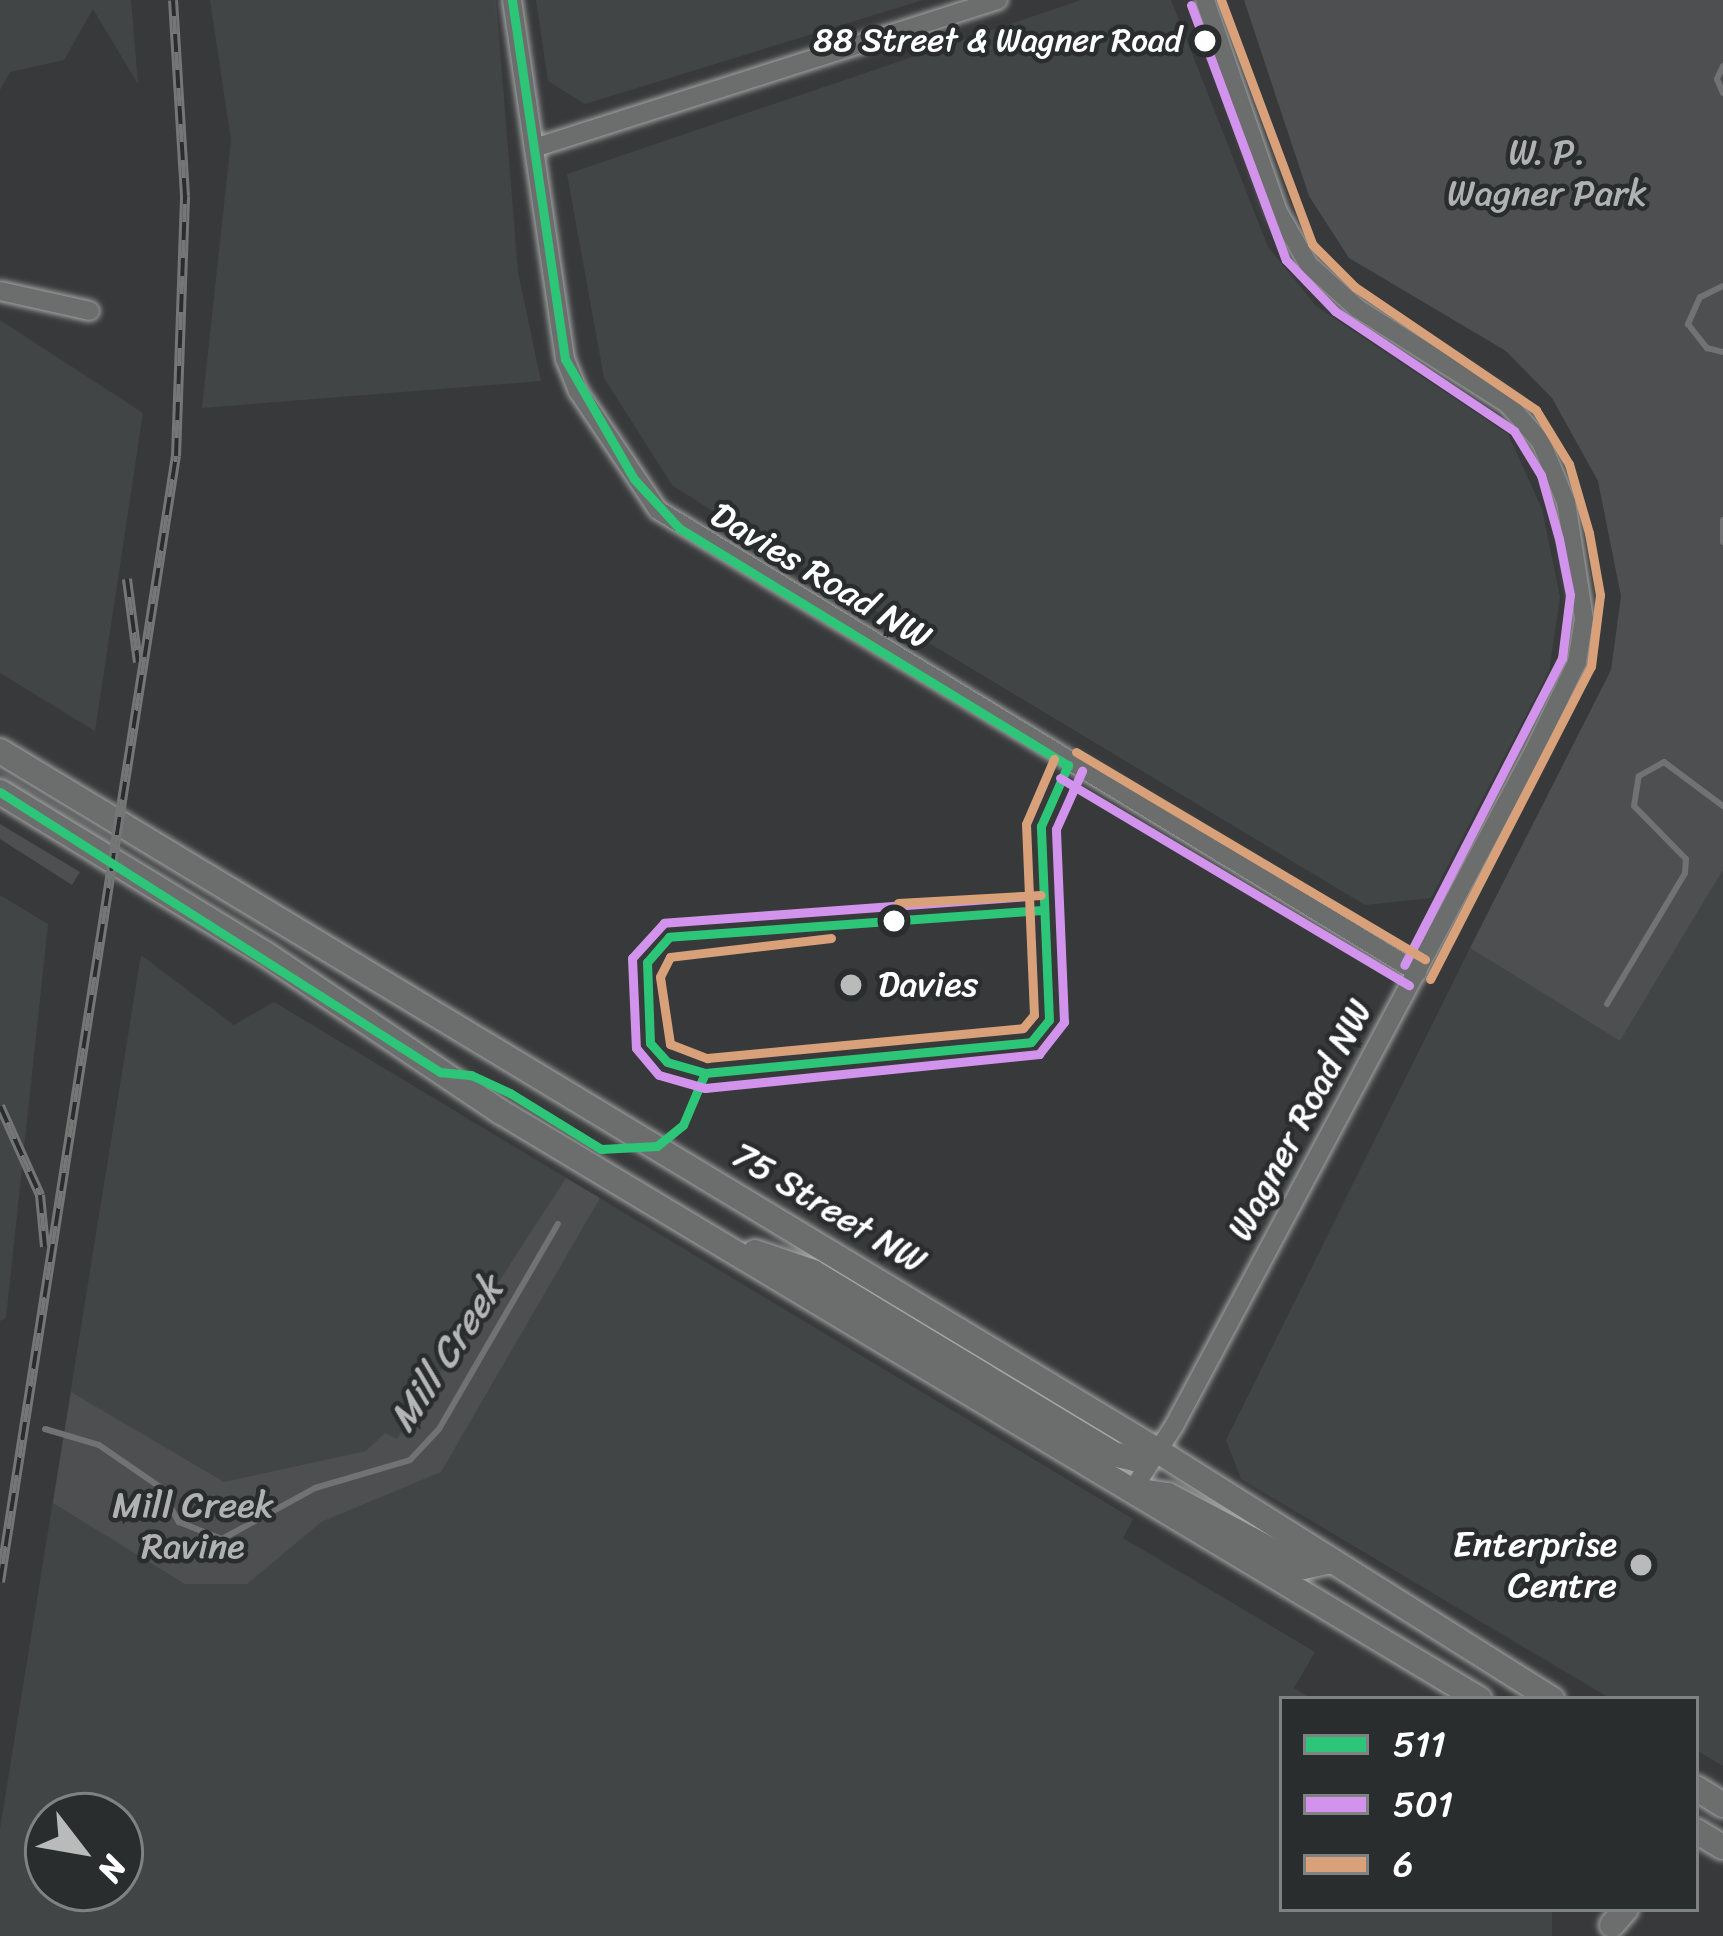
<!DOCTYPE html>
<html>
<head>
<meta charset="utf-8">
<style>
	body { margin:0 }
	#map { position:relative; width:1723px; height:1936px; overflow:hidden; background:#38393a; font-family:Sriracha,sans-serif }
	div>[style] { position:absolute }
	[style*='--x'] { left:calc(var(--x)*1px); top:calc(var(--y)*1px); width:calc(var(--w)*1px); rotate:calc(var(--a)*1deg) }
	.built>* { inset:0; background:#424546 }
	.green>* { inset:0; background:#4d4f50; transform-origin:0 0 }
	.stream>* { height:6px; margin:-3px; padding:0 3px; transform-origin:3px; border-radius:3px; background:#707273 }
	.roads { filter:drop-shadow(0 0 3px #a5a6a6) drop-shadow(0 0 3px #a5a6a6) }
	.minor>* { height:18px; margin:-9px; padding:0 9px; transform-origin:9px; border-radius:9px; background:#6c6d6d }
	.major>* { height:24px; margin:-12px; padding:0 12px; transform-origin:12px; border-radius:12px; background:#6c6d6d }
	.rail>* { height:10px; margin-top:-5px; transform-origin:0; background:repeating-linear-gradient(90deg,#2a2d2e 0 18px,#757676 0 36px); box-sizing:border-box; border-block:3px solid #757676 }
	.bus-1>* { height:9px; margin:-4.5px; padding:0 4.5px; transform-origin:4.5px; border-radius:4.5px; background:#2dc577 }
	.bus-2>* { height:9px; margin:-4.5px; padding:0 4.5px; transform-origin:4.5px; border-radius:4.5px; background:#d193ec }
	.bus-3>* { height:9px; margin:-4.5px; padding:0 4.5px; transform-origin:4.5px; border-radius:4.5px; background:#d9a179 }
	.dots>* { width:33px; height:33px; translate:-50% -50%; box-sizing:border-box; border:6px solid #2a2d2e; border-radius:50% }
	span { translate:-50% -50%; white-space:nowrap; text-align:center; line-height:1.15; -webkit-text-stroke:9px #2a2d2e; paint-order:stroke }
	.bus-label { font-size:33px; color:#fff }
	.right { translate:-100% -50%; text-align:right }
	.park-label { font-size:36px; color:#b0b2b2 }
	.street-label { font-size:36px; color:#fff }
	.poi-label { font-size:36px; color:#fff }
	.left { translate:0 -50%; text-align:left }
	.water-label { font-size:39px; color:#b4b5b5; font-style:italic }
	.legend { position:absolute; left:1279px; top:1696px; width:420px; height:216px; box-sizing:border-box; background:#2a2d2e; border:3px solid #7f8182; margin:0; padding:15px 21px; list-style:none; font-size:36px; color:#fff }
	.legend li { display:flex; align-items:center; gap:24px; height:60px }
	.legend b { width:60px; border:3px solid #7f8182 }
	.north { position:absolute; left:24px; top:1792px; width:120px; height:120px; box-sizing:border-box; background:#2a2d2e; border:3px solid #7f8182; border-radius:50%; rotate:121deg; font-size:33px; font-weight:700; line-height:48px; text-align:center; color:#fff }
	.north::after { content:''; display:block; margin:auto; width:42px; height:54px; background:#b9baba; clip-path:polygon(50% 0,100% 100%,50% 72%,0 100%) }
</style>
</head>
<body>
<div id="map">
	<div class="built">
		<i style="clip-path:polygon(0 0,131px 0,138px 84px,93px 9px,64px 60px,10px 72px,0 90px)"></i>
		<i style="clip-path:polygon(210px 0,496px 0,518px 272px,541px 381px,202px 408px,231px 140px)"></i>
		<i style="clip-path:polygon(536px 0,923px 0,585px 104px,548px 81px)"></i>
		<i style="clip-path:polygon(1081px 0,1171px 0,1268px 247px,1316px 306px,1508px 434px,1542px 509px,1560px 597px,1549px 671px,1431px 898px,1365px 905px,766px 545px,672px 485px,604px 378px,567px 174px)"></i>
		<i style="clip-path:polygon(0 320px,143px 413px,95px 731px,0 673px)"></i>
		<i style="clip-path:polygon(1723px 870px,1723px 1766px,1696px 1750px,1696px 1699px,1611px 1699px,1241px 1479px,1226px 1440px,1470px 948px,1620px 1041px)"></i>
		<i style="clip-path:polygon(0 895px,48px 924px,6px 1318px,0 1321px)"></i>
		<i style="clip-path:polygon(evenodd,141px 955px,234px 1025px,274px 1002px,1133px 1519px,1123px 1538px,1315px 1652px,1294px 1688px,1312px 1699px,1282px 1699px,1282px 1909px,1552px 1909px,1552px 1936px,0 1936px,0 1829px,141px 955px,48px 1816px,120px 1816px,120px 1888px,48px 1888px,48px 1816px)"></i>
	</div>
	<div class="green">
		<i style="clip-path:polygon(1244px 0,1723px 0,1723px 870px,1620px 1041px,1470px 948px,1611px 670px,1621px 596px,1598px 481px,1552px 398px,1506px 351px,1349px 258px,1309px 196px)"></i>
		<i style="left:0;top:770px;width:133px;height:10px;rotate:31deg"></i>
		<i style="clip-path:polygon(0 824px,80px 872px,72px 885px,0 839px)"></i>
		<i style="clip-path:polygon(566px 1178px,600px 1198px,441px 1472px,321px 1522px,247px 1584px,185px 1584px,53px 1503px,71px 1392px,224px 1482px,366px 1451px,385px 1433px,397px 1439px)"></i>
	</div>
	<div class="stream">
		<i style="--x:1723;--y:66;--w:14;--a:115"></i>
		<i style="--x:1717;--y:79;--w:15;--a:67"></i>
		<i style="--x:1723;--y:286;--w:25;--a:154"></i>
		<i style="--x:1700;--y:297;--w:30;--a:114"></i>
		<i style="--x:1688;--y:324;--w:31;--a:52"></i>
		<i style="--x:1707;--y:348;--w:16;--a:14"></i>
		<i style="--x:1723;--y:520;--w:22;--a:90"></i>
		<i style="--x:1607;--y:1004;--w:152;--a:-59.2"></i>
		<i style="--x:1685;--y:873;--w:14;--a:-86"></i>
		<i style="--x:1686;--y:859;--w:74;--a:-134.5"></i>
		<i style="--x:1634;--y:806;--w:30;--a:-81"></i>
		<i style="--x:1639;--y:776;--w:29;--a:-29"></i>
		<i style="--x:1664;--y:762;--w:74;--a:36.7"></i>
		<i style="--x:45;--y:1429;--w:56;--a:16.5"></i>
		<i style="--x:99;--y:1445;--w:74;--a:34.5"></i>
		<i style="--x:160;--y:1487;--w:40;--a:62"></i>
		<i style="--x:179;--y:1522;--w:46;--a:21.6"></i>
		<i style="--x:222;--y:1539;--w:106;--a:-28.7"></i>
		<i style="--x:315;--y:1488;--w:99;--a:-16.4"></i>
		<i style="--x:410;--y:1460;--w:42;--a:-46.9"></i>
		<i style="--x:439;--y:1429;--w:237;--a:-59.9"></i>
	</div>
	<div class="roads">
		<div class="minor">
			<i style="--x:512;--y:0;--w:363;--a:81.6"></i>
			<i style="--x:565;--y:359;--w:35;--a:68"></i>
			<i style="--x:578;--y:391;--w:143;--a:56.1"></i>
			<i style="--x:658;--y:510;--w:889;--a:31.33"></i>
			<i style="--x:534;--y:148;--w:487;--a:-17.7"></i>
			<i style="--x:0;--y:291;--w:92;--a:12.5"></i>
			<i style="--x:1131;--y:1492;--w:79;--a:-56.9"></i>
			<i style="--x:1174;--y:1426;--w:765;--a:-61.93"></i>
			<i style="--x:1534;--y:751;--w:99;--a:-64.2"></i>
			<i style="--x:1577;--y:662;--w:44;--a:-80.8"></i>
			<i style="--x:1584;--y:619;--w:118;--a:-98.7"></i>
			<i style="--x:1566;--y:502;--w:65;--a:-112.6"></i>
			<i style="--x:1541;--y:442;--w:50;--a:-131"></i>
			<i style="--x:1508;--y:404;--w:179;--a:-147.6"></i>
			<i style="--x:1357;--y:308;--w:64;--a:-138.1"></i>
			<i style="--x:1309;--y:265;--w:61;--a:-120.3"></i>
			<i style="--x:1278;--y:212;--w:224;--a:-109"></i>
		</div>
		<div class="major">
			<i style="--x:0;--y:751;--w:1353;--a:31.15"></i>
			<i style="--x:1158;--y:1451;--w:466;--a:32.2"></i>
			<i style="--x:0;--y:792;--w:309;--a:31.4"></i>
			<i style="--x:264;--y:953;--w:285;--a:33.9"></i>
			<i style="--x:501;--y:1112;--w:1141;--a:30.97"></i>
			<i style="--x:755;--y:1252;--w:61;--a:19"></i>
			<i style="--x:813;--y:1272;--w:351;--a:31.2"></i>
			<i style="--x:1113;--y:1454;--w:23;--a:13"></i>
			<i style="--x:1135;--y:1459;--w:24;--a:-19"></i>
			<i style="--x:1139;--y:1491;--w:29;--a:8"></i>
			<i style="--x:1168;--y:1495;--w:153;--a:28.1"></i>
			<i style="--x:1303;--y:1567;--w:29;--a:-12"></i>
			<i style="--x:1696;--y:1788;--w:32;--a:32"></i>
			<i style="--x:1696;--y:1831;--w:31;--a:31"></i>
			<i style="--x:1612;--y:1925;--w:21;--a:-49"></i>
		</div>
	</div>
	<div class="rail">
		<i style="--x:127;--y:579;--w:84;--a:82.5"></i>
		<i style="--x:0;--y:1106;--w:98;--a:65.8"></i>
		<i style="--x:40;--y:1195;--w:52;--a:84.5"></i>
		<i style="--x:0;--y:1582;--w:1140;--a:-81.12"></i>
		<i style="--x:176;--y:456;--w:260;--a:-88"></i>
		<i style="--x:185;--y:196;--w:196;--a:-93.5"></i>
	</div>
	<div class="bus-1">
		<i style="--x:512;--y:0;--w:363;--a:81.6"></i>
		<i style="--x:565;--y:359;--w:138;--a:60.1"></i>
		<i style="--x:634;--y:479;--w:67;--a:47.4"></i>
		<i style="--x:679;--y:528;--w:456;--a:31.4"></i>
		<i style="--x:0;--y:792;--w:522;--a:32.47"></i>
		<i style="--x:440;--y:1072;--w:31;--a:6"></i>
		<i style="--x:471;--y:1075;--w:43;--a:24.8"></i>
		<i style="--x:510;--y:1093;--w:107;--a:31.6"></i>
		<i style="--x:601;--y:1149;--w:56;--a:-3.1"></i>
		<i style="--x:657;--y:1146;--w:33;--a:-39"></i>
		<i style="--x:683;--y:1125;--w:56;--a:-67.1"></i>
		<i style="--x:1042;--y:910;--w:374;--a:175.9"></i>
		<i style="--x:669;--y:937;--w:33;--a:131"></i>
		<i style="--x:647;--y:962;--w:81;--a:87.9"></i>
		<i style="--x:650;--y:1043;--w:25;--a:48"></i>
		<i style="--x:667;--y:1062;--w:40;--a:16"></i>
		<i style="--x:705;--y:1073;--w:327;--a:-5.4"></i>
		<i style="--x:1031;--y:1042;--w:28;--a:-51"></i>
		<i style="--x:1049;--y:1020;--w:194;--a:-92.4"></i>
		<i style="--x:1041;--y:826;--w:67;--a:-66.1"></i>
	</div>
	<div class="bus-2">
		<i style="--x:1191;--y:5;--w:272;--a:69.6"></i>
		<i style="--x:1286;--y:260;--w:71;--a:46.1"></i>
		<i style="--x:1335;--y:311;--w:216;--a:33.8"></i>
		<i style="--x:1514;--y:431;--w:52;--a:58.5"></i>
		<i style="--x:1541;--y:475;--w:66;--a:74.3"></i>
		<i style="--x:1559;--y:539;--w:57;--a:78.9"></i>
		<i style="--x:1570;--y:595;--w:64;--a:97.2"></i>
		<i style="--x:1562;--y:658;--w:345;--a:117.2"></i>
		<i style="--x:1060;--y:778;--w:406;--a:30.7"></i>
		<i style="--x:1029;--y:896;--w:366;--a:175.8"></i>
		<i style="--x:664;--y:923;--w:47;--a:132.4"></i>
		<i style="--x:632;--y:958;--w:90;--a:87.5"></i>
		<i style="--x:636;--y:1048;--w:35;--a:50"></i>
		<i style="--x:659;--y:1075;--w:48;--a:15.8"></i>
		<i style="--x:705;--y:1088;--w:336;--a:-5.8"></i>
		<i style="--x:1039;--y:1054;--w:41;--a:-52"></i>
		<i style="--x:1064;--y:1022;--w:193;--a:-92.4"></i>
		<i style="--x:1056;--y:829;--w:64;--a:-65.9"></i>
	</div>
	<div class="bus-3">
		<i style="--x:1221;--y:0;--w:260;--a:69.5"></i>
		<i style="--x:1312;--y:244;--w:61;--a:45"></i>
		<i style="--x:1355;--y:287;--w:219;--a:34.2"></i>
		<i style="--x:1536;--y:410;--w:63;--a:58.6"></i>
		<i style="--x:1569;--y:464;--w:72;--a:73.8"></i>
		<i style="--x:1589;--y:533;--w:63;--a:79.9"></i>
		<i style="--x:1600;--y:595;--w:72;--a:97.2"></i>
		<i style="--x:1591;--y:666;--w:352;--a:117.2"></i>
		<i style="--x:1076;--y:752;--w:406;--a:30.7"></i>
		<i style="--x:898;--y:903;--w:143;--a:-3.2"></i>
		<i style="--x:831;--y:938;--w:162;--a:173.3"></i>
		<i style="--x:670;--y:957;--w:22;--a:117"></i>
		<i style="--x:660;--y:977;--w:68;--a:81.5"></i>
		<i style="--x:670;--y:1044;--w:40;--a:21"></i>
		<i style="--x:707;--y:1058;--w:317;--a:-5.4"></i>
		<i style="--x:1023;--y:1028;--w:17;--a:-50"></i>
		<i style="--x:1034;--y:1015;--w:191;--a:-92.4"></i>
		<i style="--x:1026;--y:824;--w:71;--a:-66.7"></i>
	</div>
	<div class="dots">
		<i style="left:1205px;top:41px;background:#fff"></i>
		<i style="left:894px;top:921px;background:#fff"></i>
		<i style="left:851px;top:985px;background:#b9baba"></i>
		<i style="left:1641px;top:1565px;background:#b9baba"></i>
	</div>
	<div class="bus-label">
		<span class="right" style="left:1182px;top:41px">88 Street &amp; Wagner Road</span>
	</div>
	<div class="park-label">
		<span style="left:1547px;top:173px">W. P.<br>Wagner Park</span>
		<span style="left:193px;top:1526px">Mill Creek<br>Ravine</span>
	</div>
	<div class="street-label">
		<span style="left:821px;top:576px;rotate:31deg">Davies Road NW</span>
		<span style="left:1300px;top:1120px;rotate:-62deg">Wagner Road NW</span>
		<span style="left:829px;top:1208px;rotate:31deg">75 Street NW</span>
	</div>
	<div class="poi-label">
		<span class="left" style="left:878px;top:985px">Davies</span>
		<span class="right" style="left:1617px;top:1565px">Enterprise<br>Centre</span>
	</div>
	<div class="water-label">
		<span style="left:446px;top:1354px;rotate:-57deg">Mill Creek</span>
	</div>
	<ul class="legend">
	<li><b style="height:15px;background:#2dc577"></b>511</li>
	<li><b style="height:15px;background:#d193ec"></b>501</li>
	<li><b style="height:15px;background:#d9a179"></b>6</li>
	</ul>
	<div class="north">N</div>
</div>
</body>
</html>
